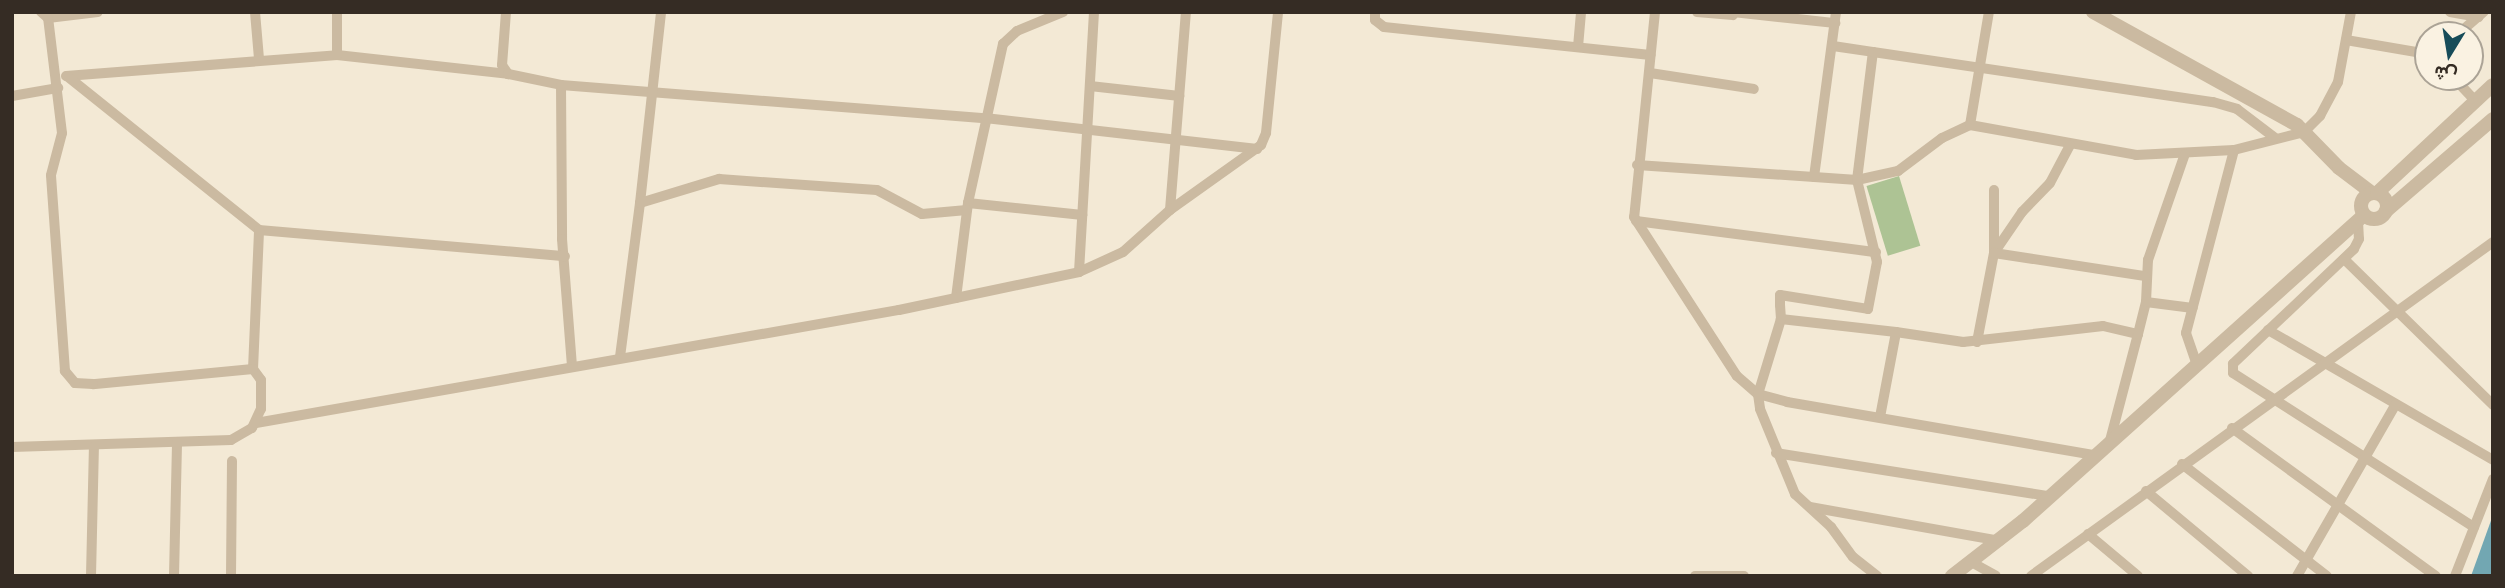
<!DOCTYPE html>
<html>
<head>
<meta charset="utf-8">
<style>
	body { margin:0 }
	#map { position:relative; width:2505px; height:588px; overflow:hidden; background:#f3e9d5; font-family:"Open Sans",Vazirmatn,sans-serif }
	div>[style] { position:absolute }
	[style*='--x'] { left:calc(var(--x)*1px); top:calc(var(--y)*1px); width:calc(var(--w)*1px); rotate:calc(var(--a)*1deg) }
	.green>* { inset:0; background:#adc394; transform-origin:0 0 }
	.water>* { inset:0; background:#72a7b2 }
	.minor>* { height:10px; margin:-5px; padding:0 5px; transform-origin:5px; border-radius:5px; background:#cbbaa1 }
	.tertiary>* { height:14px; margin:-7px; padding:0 7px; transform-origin:7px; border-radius:7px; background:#cbbaa1 }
	.tertiary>.ring { margin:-7px; padding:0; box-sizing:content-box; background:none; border:14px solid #cbbaa1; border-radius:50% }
	span { translate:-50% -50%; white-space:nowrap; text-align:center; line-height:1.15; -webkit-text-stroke:5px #faf2e2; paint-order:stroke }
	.frame { position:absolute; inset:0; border:14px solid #352c24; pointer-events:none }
	.north { position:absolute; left:2414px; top:21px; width:70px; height:70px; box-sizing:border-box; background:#faf2e2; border:2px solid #aba396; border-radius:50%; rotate:191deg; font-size:19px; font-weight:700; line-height:28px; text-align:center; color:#352c24 }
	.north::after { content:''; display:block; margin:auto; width:24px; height:32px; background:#174c59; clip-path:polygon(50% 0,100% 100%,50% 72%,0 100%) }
</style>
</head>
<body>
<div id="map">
	<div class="green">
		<i style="left:1899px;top:176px;width:73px;height:34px;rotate:73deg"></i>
	</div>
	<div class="water">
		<i style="clip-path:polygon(2493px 515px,2493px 576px,2471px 576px)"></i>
	</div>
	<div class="minor">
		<i style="--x:255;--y:12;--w:47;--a:85.1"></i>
		<i style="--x:506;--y:12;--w:53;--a:94.3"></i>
		<i style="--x:502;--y:65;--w:11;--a:56"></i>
		<i style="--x:1375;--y:12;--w:8;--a:90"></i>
		<i style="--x:1375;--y:20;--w:11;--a:38"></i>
		<i style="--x:1384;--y:27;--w:268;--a:6"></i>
		<i style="--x:1655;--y:12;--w:206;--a:95.8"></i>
		<i style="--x:1634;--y:217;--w:189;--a:57.1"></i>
		<i style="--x:1737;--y:376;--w:28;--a:41"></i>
		<i style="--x:1758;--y:394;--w:30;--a:15"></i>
		<i style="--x:1787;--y:402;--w:312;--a:9.8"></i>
		<i style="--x:1697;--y:12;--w:36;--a:5"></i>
		<i style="--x:1733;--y:12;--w:103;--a:6.2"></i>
		<i style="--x:2450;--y:12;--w:29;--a:10"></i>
		<i style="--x:48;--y:18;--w:50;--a:-6.8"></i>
		<i style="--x:2457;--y:35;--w:35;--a:-41"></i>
		<i style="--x:2346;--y:40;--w:83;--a:9.7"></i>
		<i style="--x:1833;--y:46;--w:40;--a:8.5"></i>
		<i style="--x:1578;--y:47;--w:35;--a:-85"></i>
		<i style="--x:337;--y:55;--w:172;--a:6.3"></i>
		<i style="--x:508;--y:74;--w:54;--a:11.7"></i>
		<i style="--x:561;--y:85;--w:154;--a:89.6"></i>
		<i style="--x:562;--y:239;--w:126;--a:85.5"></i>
		<i style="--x:1650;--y:73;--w:105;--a:8.7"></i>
		<i style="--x:66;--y:76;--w:272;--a:-4.4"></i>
		<i style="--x:337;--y:55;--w:43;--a:-90"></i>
		<i style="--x:67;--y:76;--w:246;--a:38.7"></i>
		<i style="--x:259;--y:230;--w:307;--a:4.9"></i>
		<i style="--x:2453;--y:77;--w:33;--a:47"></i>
		<i style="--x:561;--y:85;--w:425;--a:4.5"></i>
		<i style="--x:985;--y:118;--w:274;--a:6.5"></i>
		<i style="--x:1090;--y:86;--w:90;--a:6.4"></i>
		<i style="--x:12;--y:96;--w:47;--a:-9.9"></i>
		<i style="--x:1970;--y:125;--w:115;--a:-80.5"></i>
		<i style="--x:1637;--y:165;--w:221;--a:3.9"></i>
		<i style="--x:1857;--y:180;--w:42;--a:-12.4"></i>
		<i style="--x:1898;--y:171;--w:55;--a:-36.9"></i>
		<i style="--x:1942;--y:138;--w:31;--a:-25"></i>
		<i style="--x:1970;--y:125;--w:169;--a:10.2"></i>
		<i style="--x:2136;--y:155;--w:98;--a:-2.9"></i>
		<i style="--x:2234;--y:150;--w:72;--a:-14.4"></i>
		<i style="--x:2304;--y:132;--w:23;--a:-45"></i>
		<i style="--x:2320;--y:116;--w:38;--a:-62"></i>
		<i style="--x:2338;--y:82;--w:71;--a:-79.5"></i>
		<i style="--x:1814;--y:177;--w:166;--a:-82.4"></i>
		<i style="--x:640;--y:203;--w:192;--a:-83.7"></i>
		<i style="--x:968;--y:203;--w:115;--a:6"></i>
		<i style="--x:1170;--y:210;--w:199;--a:-85.4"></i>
		<i style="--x:1636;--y:221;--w:242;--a:7.4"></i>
		<i style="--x:2358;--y:221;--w:18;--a:87"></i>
		<i style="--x:2359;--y:239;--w:11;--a:117"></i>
		<i style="--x:2354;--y:249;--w:167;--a:136.5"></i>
		<i style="--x:2233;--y:364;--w:9;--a:90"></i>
		<i style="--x:2233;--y:373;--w:286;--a:32.6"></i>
		<i style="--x:1994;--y:250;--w:60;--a:-90"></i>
		<i style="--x:1994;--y:253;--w:50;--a:-55.7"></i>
		<i style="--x:2022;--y:212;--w:40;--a:-46"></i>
		<i style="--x:2050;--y:183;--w:43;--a:-62.2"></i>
		<i style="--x:2344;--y:259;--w:209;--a:44.4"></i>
		<i style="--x:1079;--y:272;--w:260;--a:-86.7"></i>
		<i style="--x:956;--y:298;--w:96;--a:-82.8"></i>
		<i style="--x:968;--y:203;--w:163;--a:-77.6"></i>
		<i style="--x:1003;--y:44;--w:19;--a:-43"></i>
		<i style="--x:1017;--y:31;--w:50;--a:-22.4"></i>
		<i style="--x:2146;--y:302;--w:47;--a:7.3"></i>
		<i style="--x:1781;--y:319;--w:78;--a:107"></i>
		<i style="--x:1758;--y:394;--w:15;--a:82"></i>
		<i style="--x:1760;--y:409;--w:92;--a:67.6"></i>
		<i style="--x:1795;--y:494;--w:49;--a:42.5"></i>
		<i style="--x:1831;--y:527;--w:37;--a:54"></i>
		<i style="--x:1853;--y:557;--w:31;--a:38"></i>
		<i style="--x:2268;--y:330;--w:260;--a:30"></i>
		<i style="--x:1896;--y:332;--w:68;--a:8.5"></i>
		<i style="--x:1963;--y:342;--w:141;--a:-6.5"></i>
		<i style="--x:2103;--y:326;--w:36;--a:13"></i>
		<i style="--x:2138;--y:334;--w:111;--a:104.7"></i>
		<i style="--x:2138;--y:334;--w:33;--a:-76"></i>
		<i style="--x:2146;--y:302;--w:42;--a:-87.3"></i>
		<i style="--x:2148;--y:260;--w:112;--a:-70.8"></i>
		<i style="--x:1977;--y:342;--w:91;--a:-79.2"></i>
		<i style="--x:1994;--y:253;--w:153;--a:8.7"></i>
		<i style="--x:620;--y:357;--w:155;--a:-82.6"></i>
		<i style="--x:640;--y:203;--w:83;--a:-16.9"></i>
		<i style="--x:719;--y:179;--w:158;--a:4"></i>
		<i style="--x:877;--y:190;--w:51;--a:28.1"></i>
		<i style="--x:922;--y:214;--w:45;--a:-5.1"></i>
		<i style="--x:2197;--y:365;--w:34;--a:-109"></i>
		<i style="--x:2186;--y:333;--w:189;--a:-75.3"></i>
		<i style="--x:253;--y:369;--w:139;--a:-87.5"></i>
		<i style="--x:1880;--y:417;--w:86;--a:-79.3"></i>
		<i style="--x:1896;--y:332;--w:116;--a:-173.6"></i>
		<i style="--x:1781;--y:319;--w:14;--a:-94"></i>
		<i style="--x:1780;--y:305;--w:10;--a:-90"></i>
		<i style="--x:1780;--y:295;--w:89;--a:9"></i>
		<i style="--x:1868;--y:309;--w:48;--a:-79.2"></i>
		<i style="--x:1877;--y:262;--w:84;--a:-103.7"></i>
		<i style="--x:1857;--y:180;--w:129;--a:-82.9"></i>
		<i style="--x:1873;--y:52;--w:344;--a:8.4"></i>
		<i style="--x:2213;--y:102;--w:25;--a:16"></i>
		<i style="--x:2237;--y:109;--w:48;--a:37.3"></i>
		<i style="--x:256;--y:423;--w:653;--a:-9.97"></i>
		<i style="--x:899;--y:310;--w:184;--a:-11.9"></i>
		<i style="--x:1079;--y:272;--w:48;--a:-24.4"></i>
		<i style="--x:1123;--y:252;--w:63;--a:-41.8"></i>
		<i style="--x:1170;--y:210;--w:112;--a:-35.5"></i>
		<i style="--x:1261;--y:145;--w:13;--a:-67"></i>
		<i style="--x:1266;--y:133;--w:122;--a:-84.3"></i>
		<i style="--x:2232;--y:428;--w:252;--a:36"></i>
		<i style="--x:12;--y:447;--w:219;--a:-1.8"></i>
		<i style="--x:231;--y:440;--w:24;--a:-30"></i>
		<i style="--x:252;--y:428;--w:21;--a:-65"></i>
		<i style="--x:261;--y:409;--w:29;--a:-90"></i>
		<i style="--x:261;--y:380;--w:14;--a:-126"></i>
		<i style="--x:253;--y:369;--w:161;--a:174.6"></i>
		<i style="--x:93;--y:384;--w:18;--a:-177"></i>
		<i style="--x:75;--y:383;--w:16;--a:-130"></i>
		<i style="--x:65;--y:371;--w:196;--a:-94.1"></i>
		<i style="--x:51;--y:175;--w:43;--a:-75.3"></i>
		<i style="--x:62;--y:133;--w:116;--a:-96.9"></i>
		<i style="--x:48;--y:18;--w:9;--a:-139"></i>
		<i style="--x:1776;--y:453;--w:276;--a:9"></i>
		<i style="--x:2182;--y:464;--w:183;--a:37.7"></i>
		<i style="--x:2146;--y:491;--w:133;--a:39.8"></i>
		<i style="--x:1810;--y:507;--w:193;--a:10.1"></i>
		<i style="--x:2088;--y:534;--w:65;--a:40"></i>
		<i style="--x:1973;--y:563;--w:26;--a:29"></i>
		<i style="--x:91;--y:576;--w:129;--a:-88.7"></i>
		<i style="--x:174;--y:576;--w:134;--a:-88.7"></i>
		<i style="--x:231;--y:576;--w:115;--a:-89.5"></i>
		<i style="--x:1695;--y:576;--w:49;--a:0"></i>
		<i style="--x:2031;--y:576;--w:570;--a:-35.86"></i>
		<i style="--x:2297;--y:576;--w:198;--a:-60.1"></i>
		<i style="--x:2455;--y:576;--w:104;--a:-68.6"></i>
	</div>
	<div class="tertiary">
		<i style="--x:2093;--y:12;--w:233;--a:29"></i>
		<i style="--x:2297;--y:125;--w:60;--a:45.7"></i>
		<i style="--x:2339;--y:168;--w:41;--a:37.1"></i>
		<i class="ring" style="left:2361px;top:193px;width:12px;height:12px"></i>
		<i style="--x:2377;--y:193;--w:158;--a:-43"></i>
		<i style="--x:2386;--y:211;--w:141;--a:-40.7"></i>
		<i style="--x:1952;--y:576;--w:90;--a:-37.8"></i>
		<i style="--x:2023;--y:521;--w:458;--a:-41.9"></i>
	</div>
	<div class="frame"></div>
	<div class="north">ش</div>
</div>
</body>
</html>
